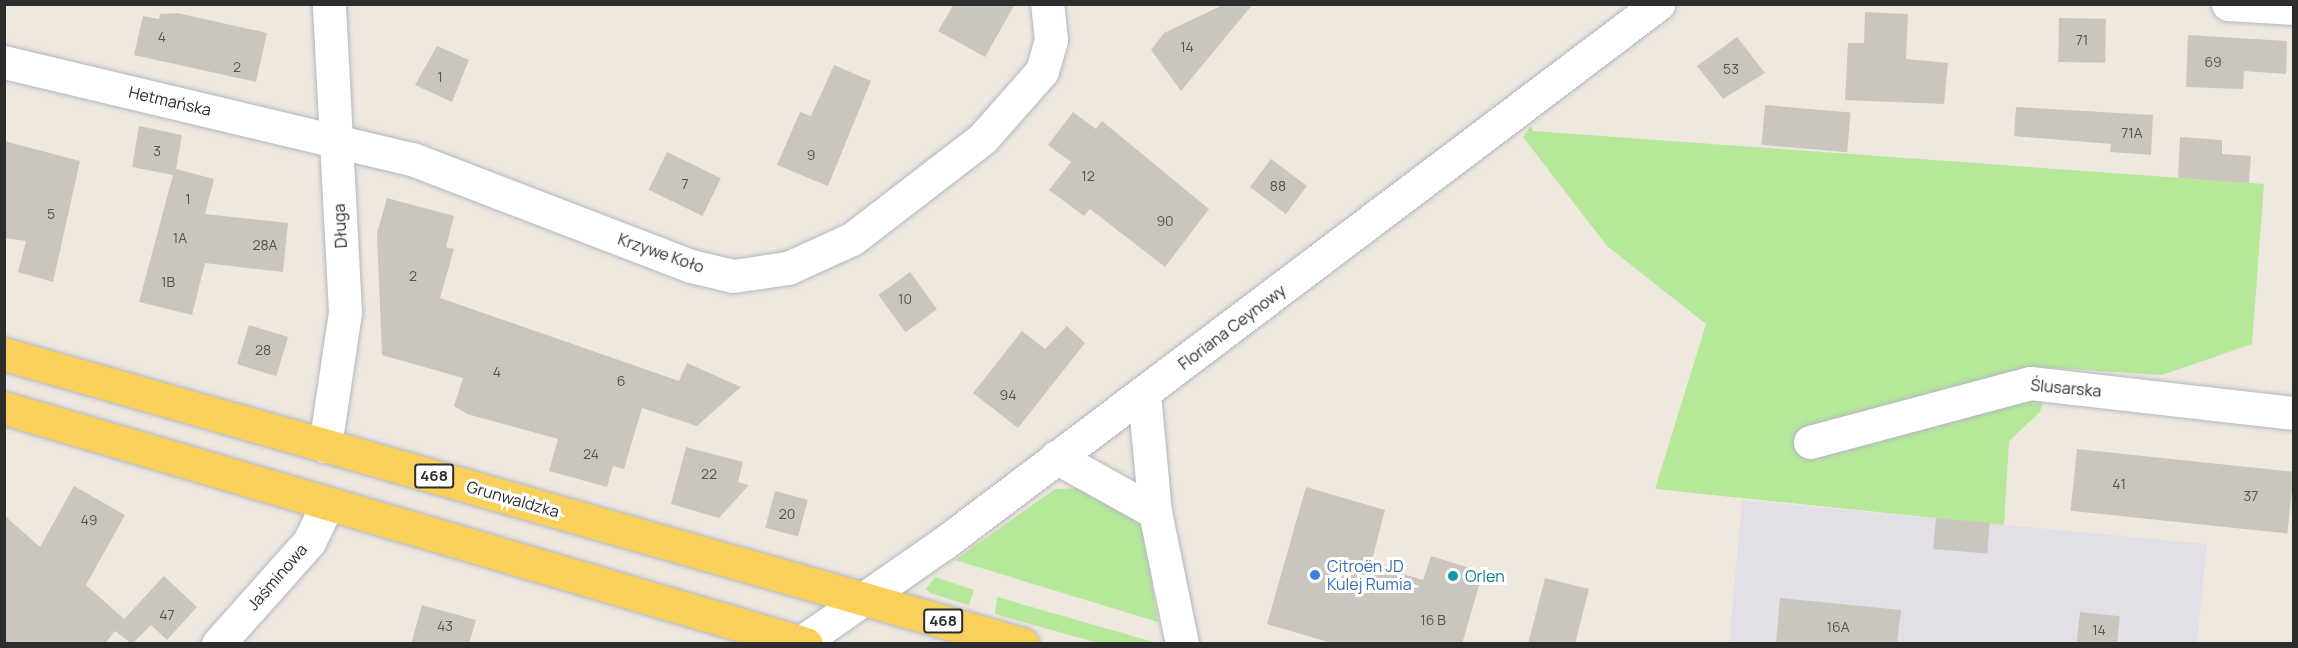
<!DOCTYPE html>
<html>
<head>
<meta charset="utf-8">
<style>
	body { margin:0 }
	#map { position:relative; width:2298px; height:648px; overflow:hidden; background:#efe8df; font-family:Manrope,sans-serif }
	div>[style] { position:absolute }
	[style*='--x'] { left:calc(var(--x)*1px); top:calc(var(--y)*1px); width:calc(var(--w)*1px); rotate:calc(var(--a)*1deg) }
	.industrial>* { inset:0; background:#e2dfe7 }
	.green>* { inset:0; background:#b5e899 }
	.building>* { inset:0; background:#cbc6bd; transform-origin:0 0 }
	.roads { filter:drop-shadow(0 0 2px #b3b6c1) drop-shadow(0 0 2px #b3b6c1) }
	.minor>* { height:33px; margin:-16.5px; padding:0 16.5px; transform-origin:16.5px; border-radius:16.5px; background:#fff }
	.major>* { height:33px; margin:-16.5px; padding:0 16.5px; transform-origin:16.5px; border-radius:16.5px; background:#f9d15a }
	.dots>* { width:16px; height:16px; translate:-50% -50%; box-sizing:border-box; border:3px solid #fff; border-radius:50% }
	span { translate:-50% -50%; white-space:nowrap; text-align:center; line-height:1.15; -webkit-text-stroke:6px #fff; paint-order:stroke }
	.number-label { font-size:14px; color:#545351 }
	.number-label span { -webkit-text-stroke-width:0 }
	.shield-label span { padding:2px 4px; background:#fff; border:2px solid; border-radius:4px; -webkit-text-stroke-width:0 }
	.shield-label { font-size:15px; color:#2d2d2d; font-weight:700 }
	.street-label { font-size:16px; color:#2d2d2d }
	.shop-label { font-size:16px; color:#366cbe }
	.left { translate:0 -50%; text-align:left }
	.culture-label { font-size:16px; color:#0d838f }
	.frame { position:absolute; inset:0; border:6px solid #2d2d2d; pointer-events:none }
</style>
</head>
<body>
<div id="map">
	<div class="industrial">
		<i style="clip-path:polygon(1742px 500px,2207px 544px,2197px 643px,1729px 644px)"></i>
	</div>
	<div class="green">
		<i style="clip-path:polygon(1531px 126px,1533px 131px,2264px 184px,2252px 344px,2162px 375px,2052px 368px,2040px 412px,2009px 441px,2004px 525px,1655px 489px,1706px 324px,1607px 246px,1523px 137px)"></i>
		<i style="clip-path:polygon(1083px 488px,1126px 506px,1143px 525px,1158px 622px,955px 560px,1055px 489px)"></i>
		<i style="clip-path:polygon(935px 577px,974px 590px,969px 605px,930px 593px,926px 589px)"></i>
		<i style="clip-path:polygon(997px 597px,1157px 643px,1098px 643px,995px 614px)"></i>
	</div>
	<div class="building">
		<i style="clip-path:polygon(954px 4px,1015px 4px,985px 57px,938px 31px)"></i>
		<i style="clip-path:polygon(1225px 4px,1253px 4px,1181px 91px,1151px 50px,1164px 33px)"></i>
		<i style="clip-path:polygon(1865px 12px,1908px 14px,1906px 59px,1948px 63px,1944px 104px,1845px 100px,1848px 43px,1864px 43px)"></i>
		<i style="clip-path:polygon(177px 13px,267px 33px,256px 82px,134px 55px,143px 16px,159px 19px,160px 14px)"></i>
		<i style="left:2059px;top:18px;width:47px;height:44px;rotate:1deg"></i>
		<i style="clip-path:polygon(2188px 35px,2287px 41px,2286px 74px,2244px 71px,2243px 89px,2186px 87px)"></i>
		<i style="clip-path:polygon(1737px 37px,1765px 73px,1723px 99px,1697px 66px)"></i>
		<i style="clip-path:polygon(437px 46px,469px 60px,452px 102px,415px 85px)"></i>
		<i style="clip-path:polygon(834px 65px,871px 81px,828px 186px,777px 165px,800px 112px,811px 116px)"></i>
		<i style="left:1765px;top:105px;width:86px;height:40px;rotate:5deg"></i>
		<i style="clip-path:polygon(2016px 107px,2153px 115px,2151px 155px,2110px 152px,2111px 144px,2014px 136px)"></i>
		<i style="clip-path:polygon(1073px 112px,1096px 129px,1102px 121px,1209px 209px,1165px 267px,1090px 209px,1084px 216px,1049px 190px,1071px 162px,1048px 145px)"></i>
		<i style="clip-path:polygon(139px 126px,182px 135px,176px 169px,214px 179px,205px 214px,288px 223px,283px 272px,205px 263px,192px 315px,139px 302px,173px 175px,132px 167px)"></i>
		<i style="clip-path:polygon(2180px 137px,2222px 140px,2222px 154px,2251px 156px,2249px 183px,2178px 178px)"></i>
		<i style="clip-path:polygon(4px 141px,80px 161px,53px 282px,18px 272px,26px 241px,4px 238px)"></i>
		<i style="left:667px;top:152px;width:60px;height:42px;rotate:26deg"></i>
		<i style="left:1271px;top:159px;width:45px;height:35px;rotate:37deg"></i>
		<i style="clip-path:polygon(387px 198px,454px 216px,446px 247px,454px 249px,440px 298px,679px 381px,687px 363px,741px 387px,697px 426px,642px 408px,624px 469px,613px 466px,607px 487px,549px 471px,558px 439px,467px 414px,454px 406px,463px 378px,382px 355px,377px 233px)"></i>
		<i style="left:910px;top:272px;width:46px;height:39px;rotate:54deg"></i>
		<i style="left:249px;top:325px;width:41px;height:41px;rotate:17deg"></i>
		<i style="clip-path:polygon(1067px 326px,1085px 343px,1018px 428px,973px 393px,1022px 331px,1045px 349px)"></i>
		<i style="clip-path:polygon(686px 447px,743px 462px,738px 482px,749px 485px,719px 518px,671px 504px)"></i>
		<i style="left:2077px;top:449px;width:218px;height:62px;rotate:6deg"></i>
		<i style="clip-path:polygon(74px 486px,125px 515px,86px 585px,124px 619px,164px 576px,197px 607px,167px 640px,151px 625px,132px 644px,115px 631px,105px 644px,4px 644px,4px 515px,40px 547px)"></i>
		<i style="clip-path:polygon(1306px 487px,1385px 510px,1371px 564px,1423px 580px,1431px 556px,1483px 572px,1462px 644px,1335px 644px,1267px 624px)"></i>
		<i style="left:775px;top:491px;width:34px;height:38px;rotate:15deg"></i>
		<i style="left:1936px;top:518px;width:54px;height:31px;rotate:5deg"></i>
		<i style="clip-path:polygon(1545px 578px,1589px 589px,1575px 644px,1528px 644px)"></i>
		<i style="clip-path:polygon(1780px 598px,1901px 610px,1897px 644px,1776px 644px)"></i>
		<i style="clip-path:polygon(422px 605px,476px 620px,469px 644px,411px 644px)"></i>
		<i style="left:2080px;top:612px;width:40px;height:32px;rotate:6deg"></i>
	</div>
	<div class="roads">
		<div class="minor">
			<i style="--x:2228;--y:4;--w:66;--a:3.5"></i>
			<i style="--x:4;--y:62;--w:419;--a:13.4"></i>
			<i style="--x:412;--y:159;--w:299;--a:21"></i>
			<i style="--x:691;--y:266;--w:43;--a:13.4"></i>
			<i style="--x:733;--y:276;--w:56;--a:-8.3"></i>
			<i style="--x:788;--y:268;--w:70;--a:-24.4"></i>
			<i style="--x:852;--y:239;--w:165;--a:-37.6"></i>
			<i style="--x:983;--y:138;--w:89;--a:-48.6"></i>
			<i style="--x:1042;--y:71;--w:32;--a:-74"></i>
			<i style="--x:1051;--y:40;--w:36;--a:-96"></i>
			<i style="--x:1144;--y:394;--w:119;--a:84.7"></i>
			<i style="--x:1155;--y:512;--w:135;--a:78.4"></i>
			<i style="--x:1810;--y:442;--w:228;--a:-15"></i>
			<i style="--x:2030;--y:383;--w:266;--a:6.5"></i>
			<i style="--x:325;--y:446;--w:135;--a:-81.5"></i>
			<i style="--x:345;--y:312;--w:308;--a:-93"></i>
			<i style="--x:1056;--y:457;--w:113;--a:29.1"></i>
			<i style="--x:218;--y:644;--w:137;--a:-48.3"></i>
			<i style="--x:309;--y:542;--w:41;--a:-64.1"></i>
			<i style="--x:799;--y:644;--w:177;--a:-34.9"></i>
			<i style="--x:944;--y:543;--w:895;--a:-37.05"></i>
		</div>
		<div class="major">
			<i style="--x:4;--y:354;--w:1059;--a:15.9"></i>
			<i style="--x:4;--y:408;--w:836;--a:16.4"></i>
		</div>
	</div>
	<div class="dots">
		<i style="left:1315px;top:575px;background:#3f7fe0"></i>
		<i style="left:1453px;top:576px;background:#0f9aa8"></i>
	</div>
	<div class="number-label">
		<span style="left:162px;top:37px">4</span>
		<span style="left:2082px;top:40px">71</span>
		<span style="left:1187px;top:47px">14</span>
		<span style="left:2213px;top:62px">69</span>
		<span style="left:237px;top:67px">2</span>
		<span style="left:1731px;top:69px">53</span>
		<span style="left:440px;top:77px">1</span>
		<span style="left:2132px;top:133px">71A</span>
		<span style="left:157px;top:151px">3</span>
		<span style="left:811px;top:155px">9</span>
		<span style="left:1088px;top:176px">12</span>
		<span style="left:685px;top:184px">7</span>
		<span style="left:1278px;top:186px">88</span>
		<span style="left:188px;top:199px">1</span>
		<span style="left:51px;top:214px">5</span>
		<span style="left:1165px;top:221px">90</span>
		<span style="left:180px;top:238px">1A</span>
		<span style="left:265px;top:245px">28A</span>
		<span style="left:413px;top:276px">2</span>
		<span style="left:168px;top:282px">1B</span>
		<span style="left:905px;top:299px">10</span>
		<span style="left:263px;top:350px">28</span>
		<span style="left:497px;top:372px">4</span>
		<span style="left:621px;top:381px">6</span>
		<span style="left:1008px;top:395px">94</span>
		<span style="left:591px;top:454px">24</span>
		<span style="left:709px;top:474px">22</span>
		<span style="left:2119px;top:484px">41</span>
		<span style="left:2251px;top:496px">37</span>
		<span style="left:787px;top:514px">20</span>
		<span style="left:89px;top:520px">49</span>
		<span style="left:167px;top:615px">47</span>
		<span style="left:1433px;top:620px">16 B</span>
		<span style="left:445px;top:626px">43</span>
		<span style="left:1838px;top:627px">16A</span>
		<span style="left:2099px;top:630px">14</span>
	</div>
	<div class="shield-label">
		<span style="left:434px;top:476px">468</span>
		<span style="left:943px;top:621px">468</span>
	</div>
	<div class="street-label">
		<span style="left:170px;top:101px;rotate:13deg">Hetmańska</span>
		<span style="left:340px;top:226px;rotate:-93deg">Długa</span>
		<span style="left:661px;top:253px;rotate:19deg">Krzywe Koło</span>
		<span style="left:1232px;top:327px;rotate:-37deg">Floriana Ceynowy</span>
		<span style="left:2066px;top:388px;rotate:5deg">Ślusarska</span>
		<span style="left:513px;top:499px;rotate:16deg">Grunwaldzka</span>
		<span style="left:277px;top:577px;rotate:-49deg">Jaśminowa</span>
	</div>
	<div class="shop-label">
		<span class="left" style="left:1327px;top:575px">Citroën JD<br>Kulej Rumia</span>
	</div>
	<div class="culture-label">
		<span class="left" style="left:1465px;top:576px">Orlen</span>
	</div>
	<div class="frame"></div>
</div>
</body>
</html>
